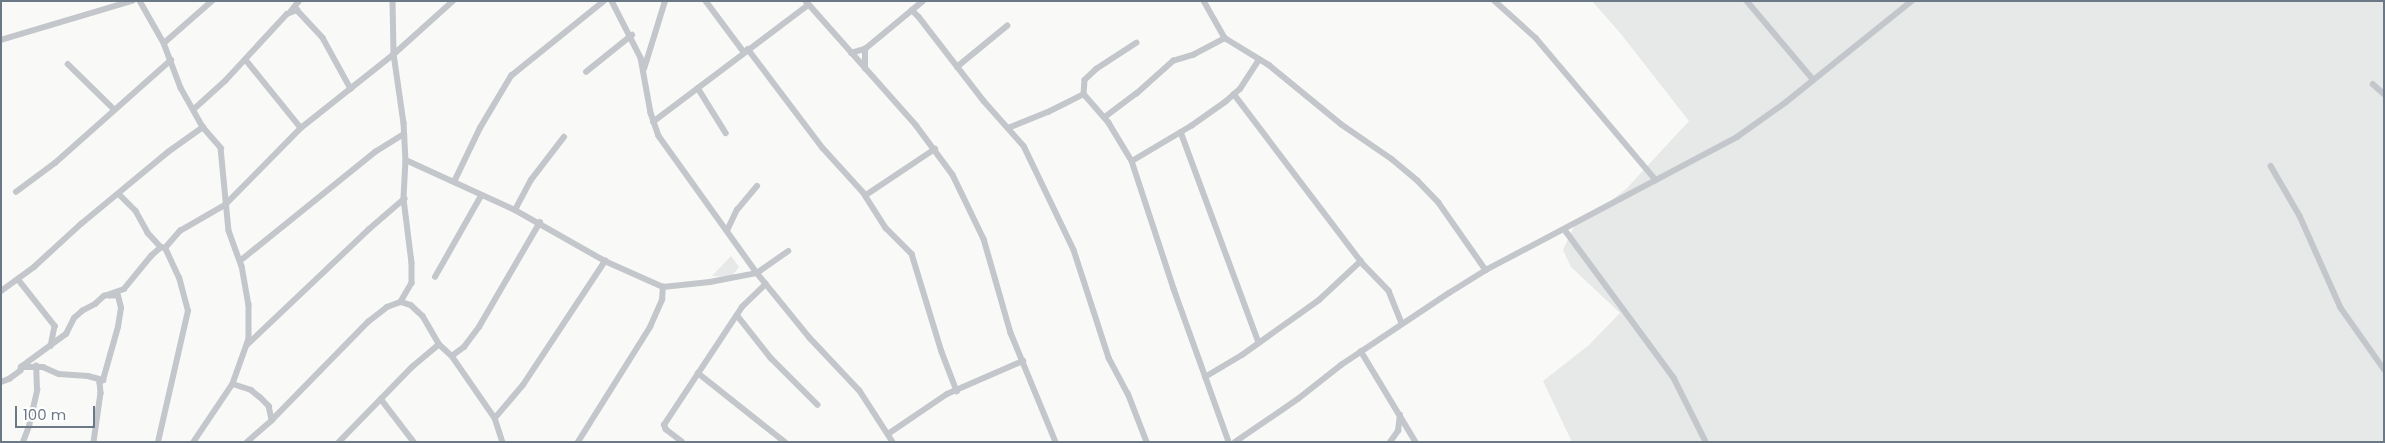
<!DOCTYPE html>
<html>
<head>
<meta charset="utf-8">
<style>
	body { margin:0 }
	#map { position:relative; width:2385px; height:443px; overflow:hidden; background:#f9f9f7; font-family:Poppins,sans-serif }
	div>[style] { position:absolute }
	[style*='--x'] { left:calc(var(--x)*1px); top:calc(var(--y)*1px); width:calc(var(--w)*1px); rotate:calc(var(--a)*1deg) }
	.built>* { inset:0; background:#e7e8e8 }
	.minor>* { height:5.5px; margin:-2.75px; padding:0 2.75px; transform-origin:2.75px; border-radius:2.75px; background:#c3c6ca }
	span { translate:-50% -50%; white-space:nowrap; text-align:center; line-height:1.15; -webkit-text-stroke:5px #fff; paint-order:stroke }
	.frame { position:absolute; inset:0; border:2px solid #6b7886; pointer-events:none }
	.scale { position:absolute; left:15px; top:406px; width:80px; height:22px; box-sizing:border-box; border:2px solid #6b7886; border-top:0; padding-left:6px; font-size:15px; line-height:18px; white-space:nowrap; color:#6b7886; -webkit-text-stroke:4px #fff; paint-order:stroke }
</style>
</head>
<body>
<div id="map">
	<div class="built">
		<i style="clip-path:polygon(1592px 1px,2384px 1px,2384px 442px,1572px 442px,1543px 381px,1589px 345px,1620px 313px,1571px 267px,1563px 250px,1577px 220px,1603px 207px,1626px 189px,1689px 121px,1621px 34px)"></i>
		<i style="clip-path:polygon(731px 256px,739px 267px,731px 277px,712px 276px)"></i>
	</div>
	<div class="minor">
		<i style="--x:140;--y:1;--w:48;--a:60.3"></i>
		<i style="--x:164;--y:43;--w:48;--a:69.3"></i>
		<i style="--x:181;--y:88;--w:45;--a:60.6"></i>
		<i style="--x:203;--y:127;--w:28;--a:49"></i>
		<i style="--x:221;--y:148;--w:83;--a:84.5"></i>
		<i style="--x:229;--y:231;--w:37;--a:70"></i>
		<i style="--x:242;--y:266;--w:39;--a:80"></i>
		<i style="--x:249;--y:304;--w:35;--a:90"></i>
		<i style="--x:249;--y:339;--w:48;--a:109.6"></i>
		<i style="--x:233;--y:384;--w:70;--a:123.9"></i>
		<i style="--x:393;--y:1;--w:53;--a:88.9"></i>
		<i style="--x:394;--y:54;--w:70;--a:81.8"></i>
		<i style="--x:404;--y:123;--w:37;--a:87"></i>
		<i style="--x:406;--y:160;--w:39;--a:93"></i>
		<i style="--x:404;--y:199;--w:64;--a:82.9"></i>
		<i style="--x:412;--y:263;--w:20;--a:90"></i>
		<i style="--x:412;--y:283;--w:22;--a:120"></i>
		<i style="--x:612;--y:1;--w:64;--a:63"></i>
		<i style="--x:641;--y:58;--w:56;--a:79.7"></i>
		<i style="--x:651;--y:113;--w:24;--a:71"></i>
		<i style="--x:659;--y:136;--w:168;--a:54.4"></i>
		<i style="--x:757;--y:273;--w:84;--a:50.8"></i>
		<i style="--x:810;--y:338;--w:73;--a:46.7"></i>
		<i style="--x:860;--y:391;--w:61;--a:57.1"></i>
		<i style="--x:706;--y:1;--w:64;--a:53.3"></i>
		<i style="--x:806;--y:1;--w:166;--a:48.4"></i>
		<i style="--x:916;--y:125;--w:62;--a:53.5"></i>
		<i style="--x:953;--y:175;--w:71;--a:64.2"></i>
		<i style="--x:984;--y:239;--w:98;--a:74"></i>
		<i style="--x:1011;--y:333;--w:118;--a:67.6"></i>
		<i style="--x:1204;--y:1;--w:43;--a:60.4"></i>
		<i style="--x:1225;--y:38;--w:52;--a:31.5"></i>
		<i style="--x:1269;--y:65;--w:93;--a:39.3"></i>
		<i style="--x:1341;--y:124;--w:62;--a:34.5"></i>
		<i style="--x:1392;--y:159;--w:34;--a:40"></i>
		<i style="--x:1418;--y:181;--w:30;--a:46"></i>
		<i style="--x:1439;--y:203;--w:82;--a:55"></i>
		<i style="--x:1495;--y:1;--w:55;--a:42.1"></i>
		<i style="--x:1536;--y:38;--w:186;--a:49.8"></i>
		<i style="--x:1747;--y:1;--w:102;--a:49.8"></i>
		<i style="--x:912;--y:10;--w:10;--a:45"></i>
		<i style="--x:919;--y:17;--w:106;--a:52.3"></i>
		<i style="--x:984;--y:101;--w:60;--a:48.4"></i>
		<i style="--x:1024;--y:146;--w:115;--a:64.3"></i>
		<i style="--x:1074;--y:250;--w:114;--a:72"></i>
		<i style="--x:1109;--y:358;--w:40;--a:62"></i>
		<i style="--x:1128;--y:393;--w:53;--a:68.8"></i>
		<i style="--x:291;--y:11;--w:13;--a:-51"></i>
		<i style="--x:1;--y:40;--w:137;--a:-16.6"></i>
		<i style="--x:164;--y:43;--w:64;--a:-41.2"></i>
		<i style="--x:1137;--y:43;--w:48;--a:147"></i>
		<i style="--x:1097;--y:69;--w:16;--a:137"></i>
		<i style="--x:1085;--y:80;--w:14;--a:94"></i>
		<i style="--x:1084;--y:94;--w:38;--a:49"></i>
		<i style="--x:1109;--y:123;--w:44;--a:58.8"></i>
		<i style="--x:1132;--y:161;--w:135;--a:71.8"></i>
		<i style="--x:1174;--y:289;--w:163;--a:70.2"></i>
		<i style="--x:748;--y:49;--w:124;--a:52.9"></i>
		<i style="--x:823;--y:148;--w:59;--a:47.7"></i>
		<i style="--x:863;--y:192;--w:43;--a:57.4"></i>
		<i style="--x:886;--y:228;--w:37;--a:45"></i>
		<i style="--x:912;--y:254;--w:102;--a:73"></i>
		<i style="--x:942;--y:352;--w:42;--a:69"></i>
		<i style="--x:851;--y:53;--w:15;--a:-16"></i>
		<i style="--x:865;--y:49;--w:75;--a:-39.6"></i>
		<i style="--x:246;--y:60;--w:87;--a:51"></i>
		<i style="--x:68;--y:64;--w:64;--a:44.4"></i>
		<i style="--x:957;--y:67;--w:65;--a:-39.4"></i>
		<i style="--x:644;--y:69;--w:71;--a:-72.8"></i>
		<i style="--x:865;--y:69;--w:20;--a:-90"></i>
		<i style="--x:586;--y:72;--w:59;--a:-38.8"></i>
		<i style="--x:2373;--y:84;--w:15;--a:42"></i>
		<i style="--x:698;--y:88;--w:53;--a:58.1"></i>
		<i style="--x:1234;--y:94;--w:215;--a:52.8"></i>
		<i style="--x:1364;--y:265;--w:36;--a:46"></i>
		<i style="--x:1389;--y:291;--w:35;--a:68"></i>
		<i style="--x:194;--y:109;--w:42;--a:-42.1"></i>
		<i style="--x:225;--y:81;--w:91;--a:-47.2"></i>
		<i style="--x:287;--y:14;--w:11;--a:-22"></i>
		<i style="--x:297;--y:10;--w:38;--a:47"></i>
		<i style="--x:323;--y:38;--w:58;--a:61.2"></i>
		<i style="--x:1105;--y:117;--w:39;--a:-37"></i>
		<i style="--x:1136;--y:94;--w:50;--a:-41.7"></i>
		<i style="--x:1173;--y:61;--w:21;--a:-17"></i>
		<i style="--x:1193;--y:55;--w:36;--a:-28"></i>
		<i style="--x:653;--y:122;--w:194;--a:-37"></i>
		<i style="--x:1008;--y:128;--w:43;--a:-21.8"></i>
		<i style="--x:1048;--y:112;--w:40;--a:-26.6"></i>
		<i style="--x:1181;--y:132;--w:225;--a:69.7"></i>
		<i style="--x:406;--y:160;--w:120;--a:24.6"></i>
		<i style="--x:515;--y:210;--w:103;--a:29.5"></i>
		<i style="--x:605;--y:261;--w:64;--a:24.1"></i>
		<i style="--x:663;--y:287;--w:47;--a:-6.1"></i>
		<i style="--x:710;--y:282;--w:48;--a:-10.8"></i>
		<i style="--x:757;--y:273;--w:38;--a:-35"></i>
		<i style="--x:1132;--y:161;--w:69;--a:-30.7"></i>
		<i style="--x:1191;--y:126;--w:42;--a:-35.2"></i>
		<i style="--x:1225;--y:102;--w:20;--a:-41"></i>
		<i style="--x:1240;--y:89;--w:35;--a:-57"></i>
		<i style="--x:2271;--y:166;--w:58;--a:59.9"></i>
		<i style="--x:2300;--y:216;--w:101;--a:66"></i>
		<i style="--x:2341;--y:308;--w:75;--a:54.8"></i>
		<i style="--x:454;--y:182;--w:60;--a:-64.3"></i>
		<i style="--x:480;--y:128;--w:61;--a:-59.2"></i>
		<i style="--x:511;--y:76;--w:119;--a:-38.9"></i>
		<i style="--x:16;--y:192;--w:49;--a:-36.6"></i>
		<i style="--x:55;--y:163;--w:155;--a:-41.6"></i>
		<i style="--x:119;--y:194;--w:24;--a:45"></i>
		<i style="--x:136;--y:211;--w:25;--a:61"></i>
		<i style="--x:148;--y:233;--w:19;--a:47"></i>
		<i style="--x:866;--y:195;--w:83;--a:-33.7"></i>
		<i style="--x:515;--y:210;--w:34;--a:-62"></i>
		<i style="--x:531;--y:180;--w:54;--a:-52.5"></i>
		<i style="--x:1565;--y:230;--w:184;--a:53.6"></i>
		<i style="--x:1674;--y:378;--w:72;--a:63.4"></i>
		<i style="--x:727;--y:231;--w:23;--a:-65"></i>
		<i style="--x:737;--y:210;--w:31;--a:-50"></i>
		<i style="--x:240;--y:261;--w:174;--a:-38.9"></i>
		<i style="--x:375;--y:152;--w:34;--a:-32"></i>
		<i style="--x:435;--y:277;--w:93;--a:-60.4"></i>
		<i style="--x:18;--y:279;--w:60;--a:51.8"></i>
		<i style="--x:55;--y:326;--w:20;--a:101"></i>
		<i style="--x:1;--y:291;--w:41;--a:-36"></i>
		<i style="--x:34;--y:267;--w:64;--a:-42.5"></i>
		<i style="--x:81;--y:224;--w:113;--a:-39.6"></i>
		<i style="--x:168;--y:152;--w:43;--a:-35.5"></i>
		<i style="--x:737;--y:315;--w:55;--a:51.7"></i>
		<i style="--x:771;--y:358;--w:66;--a:45"></i>
		<i style="--x:247;--y:345;--w:167;--a:-43.5"></i>
		<i style="--x:368;--y:230;--w:48;--a:-40.7"></i>
		<i style="--x:1361;--y:351;--w:106;--a:58.9"></i>
		<i style="--x:452;--y:356;--w:15;--a:-37"></i>
		<i style="--x:464;--y:347;--w:25;--a:-53"></i>
		<i style="--x:479;--y:327;--w:121;--a:-59.8"></i>
		<i style="--x:23;--y:367;--w:20;--a:0"></i>
		<i style="--x:43;--y:367;--w:17;--a:24"></i>
		<i style="--x:59;--y:374;--w:29;--a:4"></i>
		<i style="--x:88;--y:376;--w:16;--a:15"></i>
		<i style="--x:103;--y:380;--w:4;--a:135"></i>
		<i style="--x:100;--y:383;--w:10;--a:84"></i>
		<i style="--x:101;--y:393;--w:49;--a:98.1"></i>
		<i style="--x:698;--y:373;--w:111;--a:38.4"></i>
		<i style="--x:1205;--y:377;--w:43;--a:-30.7"></i>
		<i style="--x:1242;--y:355;--w:95;--a:-35.5"></i>
		<i style="--x:1319;--y:300;--w:57;--a:-42.9"></i>
		<i style="--x:103;--y:380;--w:55;--a:-74.2"></i>
		<i style="--x:118;--y:327;--w:19;--a:-81"></i>
		<i style="--x:121;--y:308;--w:12;--a:-104"></i>
		<i style="--x:118;--y:296;--w:9;--a:180"></i>
		<i style="--x:1;--y:382;--w:9;--a:-21"></i>
		<i style="--x:9;--y:379;--w:14;--a:-36"></i>
		<i style="--x:20;--y:371;--w:4;--a:-76"></i>
		<i style="--x:21;--y:367;--w:56;--a:-36.3"></i>
		<i style="--x:66;--y:334;--w:18;--a:-63"></i>
		<i style="--x:74;--y:318;--w:11;--a:-41"></i>
		<i style="--x:82;--y:311;--w:15;--a:-28"></i>
		<i style="--x:95;--y:304;--w:12;--a:-42"></i>
		<i style="--x:104;--y:296;--w:21;--a:-19"></i>
		<i style="--x:124;--y:289;--w:43;--a:-50.7"></i>
		<i style="--x:151;--y:256;--w:13;--a:-42"></i>
		<i style="--x:161;--y:247;--w:4;--a:14"></i>
		<i style="--x:165;--y:248;--w:23;--a:-49"></i>
		<i style="--x:180;--y:231;--w:52;--a:-30"></i>
		<i style="--x:225;--y:205;--w:108;--a:-45.4"></i>
		<i style="--x:301;--y:128;--w:119;--a:-38.5"></i>
		<i style="--x:394;--y:54;--w:79;--a:-41.9"></i>
		<i style="--x:233;--y:384;--w:19;--a:18"></i>
		<i style="--x:251;--y:390;--w:11;--a:38"></i>
		<i style="--x:260;--y:397;--w:13;--a:45"></i>
		<i style="--x:269;--y:406;--w:14;--a:78"></i>
		<i style="--x:381;--y:399;--w:54;--a:52.5"></i>
		<i style="--x:495;--y:418;--w:43;--a:-49.7"></i>
		<i style="--x:523;--y:385;--w:149;--a:-56.5"></i>
		<i style="--x:888;--y:434;--w:71;--a:-34.1"></i>
		<i style="--x:947;--y:394;--w:83;--a:-23.5"></i>
		<i style="--x:23;--y:442;--w:17;--a:-69"></i>
		<i style="--x:29;--y:426;--w:37;--a:-77"></i>
		<i style="--x:37;--y:390;--w:24;--a:-92"></i>
		<i style="--x:158;--y:442;--w:134;--a:-77.1"></i>
		<i style="--x:188;--y:311;--w:34;--a:-105"></i>
		<i style="--x:179;--y:278;--w:33;--a:-115"></i>
		<i style="--x:247;--y:442;--w:33;--a:-41"></i>
		<i style="--x:272;--y:420;--w:137;--a:-45.6"></i>
		<i style="--x:368;--y:322;--w:24;--a:-38"></i>
		<i style="--x:387;--y:307;--w:15;--a:-20"></i>
		<i style="--x:401;--y:302;--w:10;--a:17"></i>
		<i style="--x:411;--y:305;--w:16;--a:43"></i>
		<i style="--x:423;--y:316;--w:32;--a:60"></i>
		<i style="--x:439;--y:344;--w:18;--a:43"></i>
		<i style="--x:452;--y:356;--w:75;--a:55.3"></i>
		<i style="--x:495;--y:418;--w:25;--a:72"></i>
		<i style="--x:339;--y:442;--w:105;--a:-45.8"></i>
		<i style="--x:412;--y:367;--w:35;--a:-40"></i>
		<i style="--x:578;--y:442;--w:136;--a:-57.9"></i>
		<i style="--x:650;--y:327;--w:30;--a:-66"></i>
		<i style="--x:662;--y:300;--w:13;--a:-86"></i>
		<i style="--x:682;--y:442;--w:20;--a:-143"></i>
		<i style="--x:666;--y:430;--w:5;--a:-112"></i>
		<i style="--x:664;--y:425;--w:141;--a:-56.5"></i>
		<i style="--x:742;--y:307;--w:33;--a:-44"></i>
		<i style="--x:1235;--y:442;--w:76;--a:-34.3"></i>
		<i style="--x:1298;--y:399;--w:55;--a:-38.3"></i>
		<i style="--x:1341;--y:365;--w:130;--a:-33.7"></i>
		<i style="--x:1449;--y:293;--w:44;--a:-31.9"></i>
		<i style="--x:1486;--y:270;--w:284;--a:-27.9"></i>
		<i style="--x:1737;--y:137;--w:59;--a:-35.3"></i>
		<i style="--x:1785;--y:103;--w:163;--a:-38.8"></i>
		<i style="--x:1390;--y:442;--w:14;--a:-54"></i>
		<i style="--x:1398;--y:431;--w:16;--a:-83"></i>
	</div>
	<div class="frame"></div>
	<div class="scale">100 m</div>
</div>
</body>
</html>
